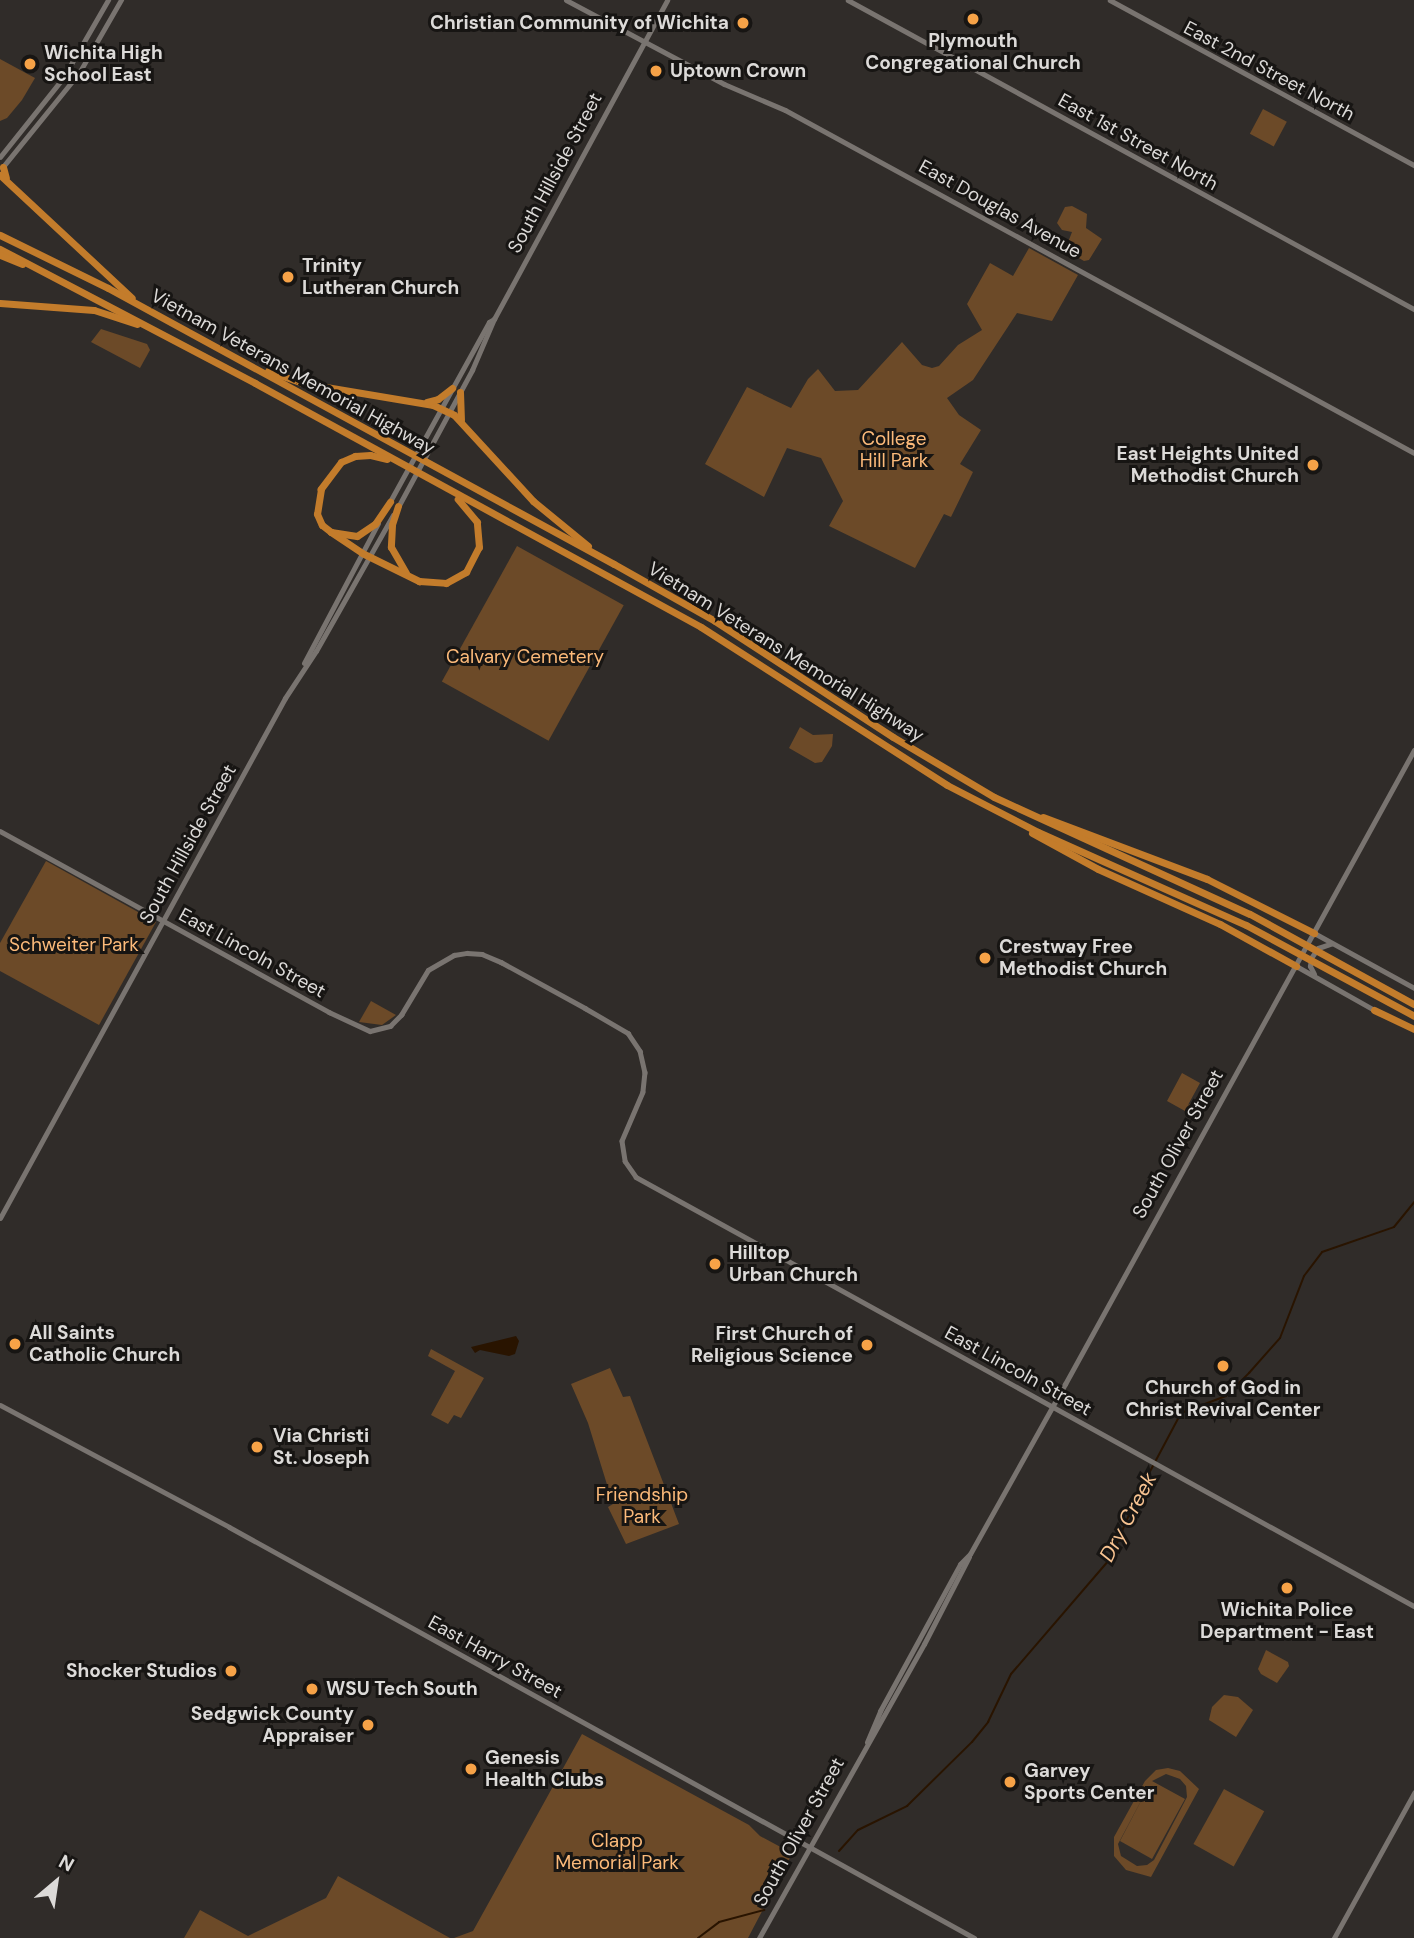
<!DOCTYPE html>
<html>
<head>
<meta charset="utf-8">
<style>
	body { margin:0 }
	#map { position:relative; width:1414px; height:1938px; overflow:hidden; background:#302c29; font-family:"DM Sans",sans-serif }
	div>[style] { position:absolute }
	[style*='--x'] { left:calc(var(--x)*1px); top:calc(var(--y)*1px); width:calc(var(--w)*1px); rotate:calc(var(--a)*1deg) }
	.green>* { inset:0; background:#6c4a28; transform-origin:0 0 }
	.water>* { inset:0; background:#291400 }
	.stream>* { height:2px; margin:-1px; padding:0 1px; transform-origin:1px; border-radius:1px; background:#291400 }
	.tertiary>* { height:4.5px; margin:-2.25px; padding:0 2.25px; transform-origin:2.25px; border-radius:2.25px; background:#797470 }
	.secondary>* { height:5px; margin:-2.5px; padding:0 2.5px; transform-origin:2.5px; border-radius:2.5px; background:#797470 }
	.motorway>* { height:7px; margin:-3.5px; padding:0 3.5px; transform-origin:3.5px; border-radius:3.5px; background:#c37c2b }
	.dots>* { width:19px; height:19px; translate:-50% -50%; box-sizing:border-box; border:4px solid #171513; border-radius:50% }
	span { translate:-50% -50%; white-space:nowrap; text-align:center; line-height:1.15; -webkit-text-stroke:6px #171513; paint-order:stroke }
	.poi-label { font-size:19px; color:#dcdad8; font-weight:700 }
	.right { translate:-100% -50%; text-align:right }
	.left { translate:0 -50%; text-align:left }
	.street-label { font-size:19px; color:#dcdad8 }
	.park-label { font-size:19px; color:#fcba7a }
	.water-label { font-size:21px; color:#f8c391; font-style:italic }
	.north { position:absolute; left:21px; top:1847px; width:70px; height:70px; -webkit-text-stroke:5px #171513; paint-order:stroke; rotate:29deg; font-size:19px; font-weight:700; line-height:28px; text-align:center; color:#dcdad8 }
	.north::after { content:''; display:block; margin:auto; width:24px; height:32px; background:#dcdad8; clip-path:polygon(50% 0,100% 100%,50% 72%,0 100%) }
</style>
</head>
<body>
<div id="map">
	<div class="green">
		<i style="clip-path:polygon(0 59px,35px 78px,22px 100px,7px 118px,0 121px)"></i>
		<i style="left:1263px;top:109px;width:27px;height:28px;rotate:28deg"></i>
		<i style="clip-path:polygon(1072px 206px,1087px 214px,1086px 228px,1102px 239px,1089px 260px,1084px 261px,1065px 250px,1072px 232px,1062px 230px,1057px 223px,1065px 207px)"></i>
		<i style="clip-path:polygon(1029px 248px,1078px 275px,1052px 321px,1017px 313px,973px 380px,947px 398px,959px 415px,981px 430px,960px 464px,973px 472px,951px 517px,944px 514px,915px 568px,829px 526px,843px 501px,821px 458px,787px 448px,764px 497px,705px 464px,747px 387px,791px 408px,808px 379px,818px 369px,835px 391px,858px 390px,902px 342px,922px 365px,932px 368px,939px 366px,958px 345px,982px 330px,967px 304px,990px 263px,1013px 276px)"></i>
		<i style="clip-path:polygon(101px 329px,147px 344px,150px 350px,140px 368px,91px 342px)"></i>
		<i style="left:517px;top:546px;width:122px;height:155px;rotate:29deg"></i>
		<i style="clip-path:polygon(800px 727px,813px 735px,833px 734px,832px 746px,822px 762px,815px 763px,789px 748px)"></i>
		<i style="clip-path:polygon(46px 861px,156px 922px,99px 1025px,0 971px,0 943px)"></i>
		<i style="clip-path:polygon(371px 1001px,396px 1015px,382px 1025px,359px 1022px)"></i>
		<i style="clip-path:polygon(1182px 1073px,1200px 1083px,1188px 1105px,1194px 1102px,1199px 1104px,1193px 1114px,1188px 1107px,1185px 1111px,1167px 1101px)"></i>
		<i style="clip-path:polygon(431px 1349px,484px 1378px,461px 1418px,454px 1415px,448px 1424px,431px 1415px,455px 1371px,428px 1356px)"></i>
		<i style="clip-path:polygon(610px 1368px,623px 1397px,630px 1396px,679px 1524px,626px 1544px,608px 1507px,613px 1504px,588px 1423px,571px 1384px)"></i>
		<i style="clip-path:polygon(1266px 1650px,1288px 1662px,1289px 1666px,1277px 1683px,1261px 1674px,1258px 1669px)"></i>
		<i style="clip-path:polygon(1224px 1695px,1238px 1697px,1253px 1710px,1236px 1737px,1209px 1720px,1212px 1707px)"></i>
		<i style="clip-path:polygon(582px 1734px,749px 1825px,760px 1836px,788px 1851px,790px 1858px,748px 1938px,454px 1938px,473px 1931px)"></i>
		<i style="clip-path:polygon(evenodd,1168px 1768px,1180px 1771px,1199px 1789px,1151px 1877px,1126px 1870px,1114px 1856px,1114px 1837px,1145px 1781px,1156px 1770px,1168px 1768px,1166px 1774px,1180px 1779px,1186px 1786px,1187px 1797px,1154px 1860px,1147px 1865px,1137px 1866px,1121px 1856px,1118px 1844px,1151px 1782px,1120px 1841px,1152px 1859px,1185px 1799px,1152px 1781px,1166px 1774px)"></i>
		<i style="left:1224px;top:1789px;width:46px;height:63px;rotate:29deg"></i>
		<i style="clip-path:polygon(338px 1876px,450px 1938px,184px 1938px,200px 1910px,248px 1936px,326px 1898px)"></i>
	</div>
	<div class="water">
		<i style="clip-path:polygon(516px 1336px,519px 1341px,515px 1354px,509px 1356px,480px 1350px,475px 1353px,471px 1347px)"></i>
	</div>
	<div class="stream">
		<i style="--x:839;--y:1851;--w:28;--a:-48"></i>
		<i style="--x:858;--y:1830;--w:55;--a:-26.1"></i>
		<i style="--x:907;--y:1806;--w:91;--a:-44.6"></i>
		<i style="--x:972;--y:1742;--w:26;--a:-51"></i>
		<i style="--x:988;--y:1722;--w:53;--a:-64.4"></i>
		<i style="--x:1011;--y:1674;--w:152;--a:-49.3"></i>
		<i style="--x:1110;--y:1559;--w:71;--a:-66.7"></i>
		<i style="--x:1138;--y:1494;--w:92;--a:-62"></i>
		<i style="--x:1181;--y:1413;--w:48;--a:-20.7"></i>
		<i style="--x:1226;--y:1396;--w:33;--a:-45"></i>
		<i style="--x:1249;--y:1373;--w:47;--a:-48.5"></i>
		<i style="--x:1280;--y:1338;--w:66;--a:-68.8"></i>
		<i style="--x:1304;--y:1276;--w:30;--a:-53"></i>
		<i style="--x:1322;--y:1252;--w:76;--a:-19.1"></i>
		<i style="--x:1394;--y:1227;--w:32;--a:-51"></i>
		<i style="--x:698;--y:1938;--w:26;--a:-37"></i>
		<i style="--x:719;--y:1922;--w:47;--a:-14.9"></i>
	</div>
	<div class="tertiary">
		<i style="--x:848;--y:0;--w:645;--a:28.63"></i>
		<i style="--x:1110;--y:0;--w:346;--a:28.5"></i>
		<i style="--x:0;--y:157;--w:101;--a:-51.4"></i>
		<i style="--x:63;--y:78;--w:90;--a:-60"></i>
		<i style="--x:2;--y:168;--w:122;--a:-51"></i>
		<i style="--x:79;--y:73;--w:84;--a:-60.1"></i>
		<i style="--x:0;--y:831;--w:376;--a:28.8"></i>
		<i style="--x:329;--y:1012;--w:45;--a:24.9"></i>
		<i style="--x:370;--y:1031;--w:21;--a:-14"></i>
		<i style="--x:390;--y:1026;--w:16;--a:-45"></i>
		<i style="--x:401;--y:1015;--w:52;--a:-59"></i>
		<i style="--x:428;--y:970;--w:30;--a:-30"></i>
		<i style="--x:454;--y:955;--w:13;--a:-9"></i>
		<i style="--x:467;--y:953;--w:15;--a:4"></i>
		<i style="--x:482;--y:954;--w:21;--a:23"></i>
		<i style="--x:501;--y:962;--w:96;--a:28.7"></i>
		<i style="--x:585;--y:1008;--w:50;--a:30.2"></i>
		<i style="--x:628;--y:1033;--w:22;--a:56"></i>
		<i style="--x:640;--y:1051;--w:22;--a:77"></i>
		<i style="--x:645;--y:1072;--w:20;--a:96"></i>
		<i style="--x:643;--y:1092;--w:53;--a:113.2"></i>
		<i style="--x:622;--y:1141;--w:20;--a:81"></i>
		<i style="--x:625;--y:1161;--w:19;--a:55"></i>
		<i style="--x:636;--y:1177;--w:888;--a:28.87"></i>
		<i style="--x:1334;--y:1938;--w:166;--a:-61.1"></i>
	</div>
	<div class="secondary">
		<i style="--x:566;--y:0;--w:179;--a:28"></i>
		<i style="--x:724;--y:84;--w:66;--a:23.1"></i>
		<i style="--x:785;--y:110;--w:716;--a:28.6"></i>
		<i style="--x:388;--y:505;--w:209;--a:-61.1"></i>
		<i style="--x:489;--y:322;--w:6;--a:-31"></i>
		<i style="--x:398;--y:507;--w:156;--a:-61.6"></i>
		<i style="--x:472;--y:370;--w:56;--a:-66.7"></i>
		<i style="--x:494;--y:319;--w:363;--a:-61.5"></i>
		<i style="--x:304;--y:663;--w:158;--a:-62.1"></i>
		<i style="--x:1314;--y:933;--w:114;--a:28.8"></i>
		<i style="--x:1296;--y:966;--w:92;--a:29.4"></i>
		<i style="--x:1314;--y:974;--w:9;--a:-117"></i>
		<i style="--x:1310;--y:966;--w:8;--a:-83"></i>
		<i style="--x:1311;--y:958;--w:12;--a:-55"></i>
		<i style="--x:1318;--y:948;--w:13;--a:-18"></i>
		<i style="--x:0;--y:1218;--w:593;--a:-61.27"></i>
		<i style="--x:285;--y:698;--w:56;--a:-56.6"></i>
		<i style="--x:316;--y:651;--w:156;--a:-60.5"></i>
		<i style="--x:0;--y:1405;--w:259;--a:28"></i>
		<i style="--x:229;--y:1527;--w:851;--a:28.88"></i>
		<i style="--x:867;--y:1742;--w:34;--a:-67"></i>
		<i style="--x:880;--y:1711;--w:167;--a:-61.4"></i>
		<i style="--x:960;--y:1564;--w:14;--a:-45"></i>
		<i style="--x:970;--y:1554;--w:195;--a:-60.8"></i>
		<i style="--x:1065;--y:1384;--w:724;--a:-61.17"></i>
		<i style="--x:759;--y:1938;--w:337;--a:-60.7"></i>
		<i style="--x:924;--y:1644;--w:98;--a:-62.7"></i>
	</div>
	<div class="motorway">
		<i style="--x:3;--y:167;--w:11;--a:75"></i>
		<i style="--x:0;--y:175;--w:180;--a:43"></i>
		<i style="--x:0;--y:235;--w:120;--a:26.1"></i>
		<i style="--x:108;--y:288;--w:576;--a:28.61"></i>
		<i style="--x:614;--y:564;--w:116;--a:29.4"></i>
		<i style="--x:715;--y:621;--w:212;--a:33.1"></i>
		<i style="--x:893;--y:737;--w:117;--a:30.7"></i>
		<i style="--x:994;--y:797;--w:281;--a:24.6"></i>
		<i style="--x:1250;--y:914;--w:187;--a:28.8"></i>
		<i style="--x:0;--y:249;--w:288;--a:27.7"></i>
		<i style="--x:255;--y:383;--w:508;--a:28.68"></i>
		<i style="--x:701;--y:627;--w:292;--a:32.7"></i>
		<i style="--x:947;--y:785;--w:102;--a:27.3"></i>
		<i style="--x:1038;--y:832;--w:228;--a:24.1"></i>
		<i style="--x:1246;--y:925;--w:191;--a:28.4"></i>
		<i style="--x:0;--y:255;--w:24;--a:22"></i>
		<i style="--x:0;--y:303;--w:94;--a:4.3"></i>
		<i style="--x:94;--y:310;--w:45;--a:18"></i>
		<i style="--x:268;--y:371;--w:36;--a:19"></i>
		<i style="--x:302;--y:383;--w:133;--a:9.5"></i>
		<i style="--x:433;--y:405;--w:23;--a:25"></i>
		<i style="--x:454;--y:415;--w:117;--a:47.4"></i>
		<i style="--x:533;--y:501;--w:71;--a:39.3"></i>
		<i style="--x:460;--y:392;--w:28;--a:88"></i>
		<i style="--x:427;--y:402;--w:11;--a:-15"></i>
		<i style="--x:438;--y:399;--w:18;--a:-38"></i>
		<i style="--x:387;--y:459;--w:17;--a:-167"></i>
		<i style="--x:370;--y:455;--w:15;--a:176"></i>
		<i style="--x:355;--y:456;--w:15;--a:157"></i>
		<i style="--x:341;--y:462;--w:34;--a:127"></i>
		<i style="--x:321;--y:489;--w:25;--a:99"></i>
		<i style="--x:317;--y:514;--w:12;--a:66"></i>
		<i style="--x:322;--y:525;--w:11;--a:38"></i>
		<i style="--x:331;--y:532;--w:26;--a:9"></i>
		<i style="--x:357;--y:536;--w:22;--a:-34"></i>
		<i style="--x:375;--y:524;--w:27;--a:-56"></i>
		<i style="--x:398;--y:506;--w:20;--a:108"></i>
		<i style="--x:392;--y:525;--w:22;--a:93"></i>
		<i style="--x:391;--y:547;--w:30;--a:60"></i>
		<i style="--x:331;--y:532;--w:37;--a:34"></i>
		<i style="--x:362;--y:553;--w:64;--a:26.2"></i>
		<i style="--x:419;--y:581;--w:27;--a:4"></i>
		<i style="--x:446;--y:583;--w:23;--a:-29"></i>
		<i style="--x:466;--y:572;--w:28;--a:-63"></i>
		<i style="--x:479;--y:547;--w:25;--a:-95"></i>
		<i style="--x:477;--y:522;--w:30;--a:-130"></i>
		<i style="--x:1043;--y:817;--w:175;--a:20.7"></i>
		<i style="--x:1207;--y:879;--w:120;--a:26.8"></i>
		<i style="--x:1032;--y:833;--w:75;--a:28.6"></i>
		<i style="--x:1098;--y:869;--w:134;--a:24.3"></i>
		<i style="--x:1220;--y:924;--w:87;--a:28.9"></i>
		<i style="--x:1374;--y:1010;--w:44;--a:25.4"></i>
	</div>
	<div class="dots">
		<i style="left:973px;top:19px;background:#f6a247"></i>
		<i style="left:743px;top:23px;background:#f6a247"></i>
		<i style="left:30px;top:64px;background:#f6a247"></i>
		<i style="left:656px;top:71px;background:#f6a247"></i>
		<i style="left:288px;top:277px;background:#f6a247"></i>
		<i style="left:1313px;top:465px;background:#f6a247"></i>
		<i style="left:985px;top:958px;background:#f6a247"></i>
		<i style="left:715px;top:1264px;background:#f6a247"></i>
		<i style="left:15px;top:1344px;background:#f6a247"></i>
		<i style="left:867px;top:1345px;background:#f6a247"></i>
		<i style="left:1223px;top:1366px;background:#f6a247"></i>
		<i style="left:257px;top:1447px;background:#f6a247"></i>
		<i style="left:1287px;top:1588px;background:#f6a247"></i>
		<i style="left:231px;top:1671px;background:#f6a247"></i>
		<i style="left:312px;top:1689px;background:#f6a247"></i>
		<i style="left:368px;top:1725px;background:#f6a247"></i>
		<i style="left:471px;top:1769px;background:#f6a247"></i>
		<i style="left:1010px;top:1782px;background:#f6a247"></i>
	</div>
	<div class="poi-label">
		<span class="right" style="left:729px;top:23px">Christian Community of Wichita</span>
		<span style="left:973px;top:52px">Plymouth<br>Congregational Church</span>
		<span class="left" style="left:44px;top:64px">Wichita High<br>School East</span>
		<span class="left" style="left:670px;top:71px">Uptown Crown</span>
		<span class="left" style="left:302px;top:277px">Trinity<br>Lutheran Church</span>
		<span class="right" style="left:1299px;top:465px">East Heights United<br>Methodist Church</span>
		<span class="left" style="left:999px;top:958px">Crestway Free<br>Methodist Church</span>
		<span class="left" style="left:729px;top:1264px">Hilltop<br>Urban Church</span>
		<span class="left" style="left:29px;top:1344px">All Saints<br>Catholic Church</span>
		<span class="right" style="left:853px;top:1345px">First Church of<br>Religious Science</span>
		<span style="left:1223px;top:1399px">Church of God in<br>Christ Revival Center</span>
		<span class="left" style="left:273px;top:1447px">Via Christi<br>St. Joseph</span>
		<span style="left:1287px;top:1621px">Wichita Police<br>Department - East</span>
		<span class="right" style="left:217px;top:1671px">Shocker Studios</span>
		<span class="left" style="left:326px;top:1689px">WSU Tech South</span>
		<span class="right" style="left:354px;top:1725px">Sedgwick County<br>Appraiser</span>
		<span class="left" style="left:485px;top:1769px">Genesis<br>Health Clubs</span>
		<span class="left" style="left:1024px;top:1782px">Garvey<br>Sports Center</span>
	</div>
	<div class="street-label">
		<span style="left:1269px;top:71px;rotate:28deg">East 2nd Street North</span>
		<span style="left:1138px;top:142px;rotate:29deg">East 1st Street North</span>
		<span style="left:555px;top:173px;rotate:-62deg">South Hillside Street</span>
		<span style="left:1000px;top:209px;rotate:29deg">East Douglas Avenue</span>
		<span style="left:293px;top:372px;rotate:29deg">Vietnam Veterans Memorial Highway</span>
		<span style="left:786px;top:652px;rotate:32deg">Vietnam Veterans Memorial Highway</span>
		<span style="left:188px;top:844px;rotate:-61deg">South Hillside Street</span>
		<span style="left:252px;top:953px;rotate:29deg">East Lincoln Street</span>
		<span style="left:1178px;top:1144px;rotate:-61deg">South Oliver Street</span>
		<span style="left:1018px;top:1371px;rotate:29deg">East Lincoln Street</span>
		<span style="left:495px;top:1657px;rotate:29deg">East Harry Street</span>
		<span style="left:799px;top:1832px;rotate:-61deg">South Oliver Street</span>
	</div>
	<div class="park-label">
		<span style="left:894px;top:450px">College<br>Hill Park</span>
		<span style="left:525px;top:657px">Calvary Cemetery</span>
		<span style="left:74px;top:945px">Schweiter Park</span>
		<span style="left:642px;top:1506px">Friendship<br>Park</span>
		<span style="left:617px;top:1852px">Clapp<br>Memorial Park</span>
	</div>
	<div class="water-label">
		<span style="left:1128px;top:1517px;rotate:-62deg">Dry Creek</span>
	</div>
	<div class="north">N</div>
</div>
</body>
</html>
